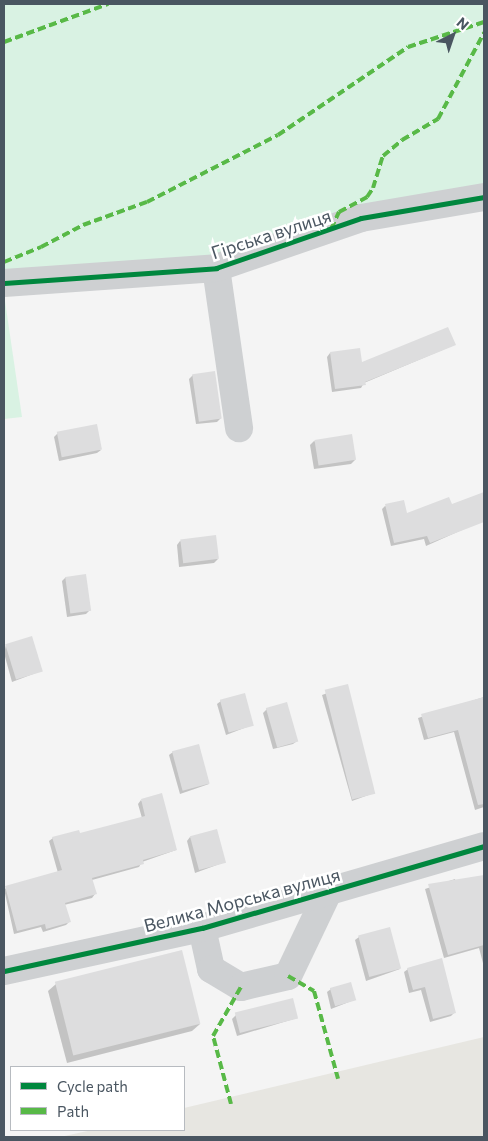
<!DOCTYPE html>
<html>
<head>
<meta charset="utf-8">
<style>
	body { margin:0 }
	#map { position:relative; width:488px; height:1141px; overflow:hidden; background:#f4f4f4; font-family:Commissioner,sans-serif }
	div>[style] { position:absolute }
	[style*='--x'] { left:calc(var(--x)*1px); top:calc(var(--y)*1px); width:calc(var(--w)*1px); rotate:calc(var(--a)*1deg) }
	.green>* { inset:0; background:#d9f2e3 }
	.sand>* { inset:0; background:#e7e6e1 }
	.shadow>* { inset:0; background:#0003 }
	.building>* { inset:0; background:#ddddde; transform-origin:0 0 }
	.minor>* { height:28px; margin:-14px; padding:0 14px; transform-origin:14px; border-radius:14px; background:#ced0d2 }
	.quiet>* { height:4px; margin-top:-2px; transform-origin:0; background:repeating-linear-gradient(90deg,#58b947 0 8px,transparent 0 12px) }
	.cycleway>* { height:5px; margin:-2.5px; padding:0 2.5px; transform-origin:2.5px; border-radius:2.5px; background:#00873e }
	span { translate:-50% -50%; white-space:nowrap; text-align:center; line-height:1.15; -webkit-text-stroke:5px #fff; paint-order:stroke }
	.street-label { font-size:18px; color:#4a5661 }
	.frame { position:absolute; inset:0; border:5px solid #4a5661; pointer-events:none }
	.legend { position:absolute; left:10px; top:1066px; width:175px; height:65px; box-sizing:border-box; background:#fff; border:1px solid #b7bbc0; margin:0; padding:6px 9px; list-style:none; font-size:15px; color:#4a5661 }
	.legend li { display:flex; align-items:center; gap:10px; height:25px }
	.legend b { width:25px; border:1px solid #b7bbc0 }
	.north { position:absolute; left:428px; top:10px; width:50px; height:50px; -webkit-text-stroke:4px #fff; paint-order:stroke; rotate:41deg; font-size:14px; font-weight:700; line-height:20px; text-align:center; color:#4a5661 }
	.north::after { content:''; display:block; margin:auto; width:18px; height:22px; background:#4a5661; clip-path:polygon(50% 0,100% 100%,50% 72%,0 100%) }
</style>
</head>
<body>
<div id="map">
	<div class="green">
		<i style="clip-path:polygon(4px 4px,484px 4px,484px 197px,216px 268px,4px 283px)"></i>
		<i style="clip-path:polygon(4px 294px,22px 417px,4px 419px)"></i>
	</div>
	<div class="sand">
		<i style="clip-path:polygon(484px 1037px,484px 1137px,60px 1137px,92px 1130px,184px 1130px,184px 1108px)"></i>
	</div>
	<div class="shadow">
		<i style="clip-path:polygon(454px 345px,364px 383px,361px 388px,332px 392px,327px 357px,330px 353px,361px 364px)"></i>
		<i style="clip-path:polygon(193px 375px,221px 418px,217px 422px,196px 424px,189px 379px)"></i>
		<i style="clip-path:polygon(58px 433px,101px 450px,97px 453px,59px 461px,54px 437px)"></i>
		<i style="clip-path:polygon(314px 441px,355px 460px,351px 464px,314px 469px,310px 445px)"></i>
		<i style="clip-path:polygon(484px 493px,484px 520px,426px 546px,424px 539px,391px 546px,382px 509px,385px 506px,406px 515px,451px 506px)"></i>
		<i style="clip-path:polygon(180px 541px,218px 559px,214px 563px,179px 567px,177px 545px)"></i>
		<i style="clip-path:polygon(66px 577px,90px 610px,86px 614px,67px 617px,62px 581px)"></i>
		<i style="clip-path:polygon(6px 645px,41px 671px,12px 682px,4px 653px)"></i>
		<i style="clip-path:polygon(347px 686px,374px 793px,352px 801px,322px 695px)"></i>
		<i style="clip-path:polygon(484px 697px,484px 807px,475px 810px,454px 732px,424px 740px,418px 718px)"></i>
		<i style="clip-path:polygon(221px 701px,252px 725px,226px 735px,217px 704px)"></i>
		<i style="clip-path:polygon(267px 709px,297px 741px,293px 744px,273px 749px,263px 713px)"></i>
		<i style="clip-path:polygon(173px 752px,209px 784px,180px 794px,169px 755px)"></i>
		<i style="clip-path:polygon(141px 800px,176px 850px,142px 862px,139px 867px,92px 880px,95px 894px,92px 898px,64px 905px,69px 922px,66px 925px,43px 932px,41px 927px,14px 934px,4px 889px,58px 873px,49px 841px,53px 838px,79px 835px,142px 818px,138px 804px)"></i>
		<i style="clip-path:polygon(190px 837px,225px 862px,195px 873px,187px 841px)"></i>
		<i style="clip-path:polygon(484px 876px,484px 967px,479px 948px,444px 958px,425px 889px,455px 879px,456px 883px)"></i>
		<i style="clip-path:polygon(359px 937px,400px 969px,366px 981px,355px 940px)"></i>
		<i style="clip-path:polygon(408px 969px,455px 1012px,451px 1016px,430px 1022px,421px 990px,409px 993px,404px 972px)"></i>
		<i style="clip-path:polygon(56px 984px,200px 1024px,192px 1031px,67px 1063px,48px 991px)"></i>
		<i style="clip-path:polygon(331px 989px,354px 1000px,331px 1009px,327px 992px)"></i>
		<i style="clip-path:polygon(236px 1015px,297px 1018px,237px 1036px,232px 1019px)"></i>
	</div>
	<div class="building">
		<i style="clip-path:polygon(448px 327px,456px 345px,365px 382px,366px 385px,335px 389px,330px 352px,360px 348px,362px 362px)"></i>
		<i style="left:215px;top:371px;width:48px;height:23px;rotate:82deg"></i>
		<i style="left:97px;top:424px;width:26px;height:41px;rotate:79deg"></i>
		<i style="left:352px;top:434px;width:26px;height:38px;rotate:81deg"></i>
		<i style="clip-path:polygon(484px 492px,484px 522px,430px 543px,427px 536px,394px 543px,385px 504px,404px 500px,407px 513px,449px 497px,452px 504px)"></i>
		<i style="left:216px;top:535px;width:24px;height:36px;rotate:83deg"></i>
		<i style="left:86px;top:574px;width:37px;height:21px;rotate:82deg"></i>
		<i style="left:32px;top:636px;width:37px;height:28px;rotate:73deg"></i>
		<i style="left:348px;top:684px;width:113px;height:24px;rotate:76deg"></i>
		<i style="left:245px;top:693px;width:34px;height:26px;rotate:75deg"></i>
		<i style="clip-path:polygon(484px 697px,484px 804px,478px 805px,458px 730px,428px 738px,421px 714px)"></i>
		<i style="left:287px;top:702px;width:41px;height:22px;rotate:74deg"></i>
		<i style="left:199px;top:744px;width:41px;height:28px;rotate:75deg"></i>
		<i style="clip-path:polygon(162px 793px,177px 850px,143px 860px,144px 864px,92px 878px,97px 894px,65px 903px,71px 922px,46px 929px,45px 924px,17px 931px,5px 886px,62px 870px,52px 837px,79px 830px,80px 833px,145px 816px,141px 799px)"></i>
		<i style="left:217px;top:829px;width:35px;height:28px;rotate:75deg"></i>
		<i style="clip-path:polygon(484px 875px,484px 945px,448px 955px,428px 884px)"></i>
		<i style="left:390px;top:927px;width:43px;height:33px;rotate:75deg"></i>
		<i style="left:182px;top:950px;width:76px;height:131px;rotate:76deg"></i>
		<i style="clip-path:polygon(442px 958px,456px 1013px,433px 1019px,425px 987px,413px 990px,407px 968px)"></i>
		<i style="left:351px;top:982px;width:19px;height:22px;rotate:74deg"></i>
		<i style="left:293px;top:998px;width:21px;height:60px;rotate:76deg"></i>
	</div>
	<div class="minor">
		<i style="--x:216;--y:268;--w:162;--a:81.8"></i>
		<i style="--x:4;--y:283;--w:213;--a:-4"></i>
		<i style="--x:216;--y:268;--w:153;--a:-19"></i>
		<i style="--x:361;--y:218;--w:125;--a:-9.7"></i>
		<i style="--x:202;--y:928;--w:42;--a:77.6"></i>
		<i style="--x:211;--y:969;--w:35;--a:31"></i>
		<i style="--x:241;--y:987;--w:48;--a:-13.2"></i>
		<i style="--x:288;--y:976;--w:93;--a:-64.5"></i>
		<i style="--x:4;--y:971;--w:203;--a:-12.3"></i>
		<i style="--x:202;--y:928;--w:294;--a:-16.2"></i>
	</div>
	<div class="quiet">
		<i style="--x:4;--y:42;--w:111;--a:-20.1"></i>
		<i style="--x:331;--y:229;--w:19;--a:-65"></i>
		<i style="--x:339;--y:212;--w:32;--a:-28"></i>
		<i style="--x:367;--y:197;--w:11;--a:-56"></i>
		<i style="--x:373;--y:188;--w:34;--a:-73"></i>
		<i style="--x:383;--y:156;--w:25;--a:-40"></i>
		<i style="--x:402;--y:140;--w:42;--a:-30.3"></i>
		<i style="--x:438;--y:119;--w:98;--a:-61.9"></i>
		<i style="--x:4;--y:262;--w:40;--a:-22"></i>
		<i style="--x:41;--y:247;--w:47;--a:-27.6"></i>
		<i style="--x:83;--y:225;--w:68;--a:-19.8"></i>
		<i style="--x:147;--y:202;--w:147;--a:-27.1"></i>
		<i style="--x:278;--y:135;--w:157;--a:-34.1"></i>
		<i style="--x:408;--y:47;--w:80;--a:-18.2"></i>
		<i style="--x:288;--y:976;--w:30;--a:30"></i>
		<i style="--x:314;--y:991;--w:91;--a:74.7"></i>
		<i style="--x:231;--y:1104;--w:70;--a:-104.8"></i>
		<i style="--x:213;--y:1036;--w:56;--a:-60.3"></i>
	</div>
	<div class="cycleway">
		<i style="--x:4;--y:283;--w:213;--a:-4"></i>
		<i style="--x:216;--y:268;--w:153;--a:-19"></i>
		<i style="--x:361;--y:218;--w:125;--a:-9.7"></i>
		<i style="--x:4;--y:971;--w:203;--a:-12.3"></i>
		<i style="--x:202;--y:928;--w:294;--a:-16.2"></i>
	</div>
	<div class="street-label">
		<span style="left:271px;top:234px;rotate:-18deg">Гірська вулиця</span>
		<span style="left:242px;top:900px;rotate:-15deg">Велика Морська вулиця</span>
	</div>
	<div class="frame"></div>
	<ul class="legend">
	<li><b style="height:6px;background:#00873e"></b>Cycle path</li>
	<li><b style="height:6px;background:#58b947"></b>Path</li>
	</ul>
	<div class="north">N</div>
</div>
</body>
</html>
